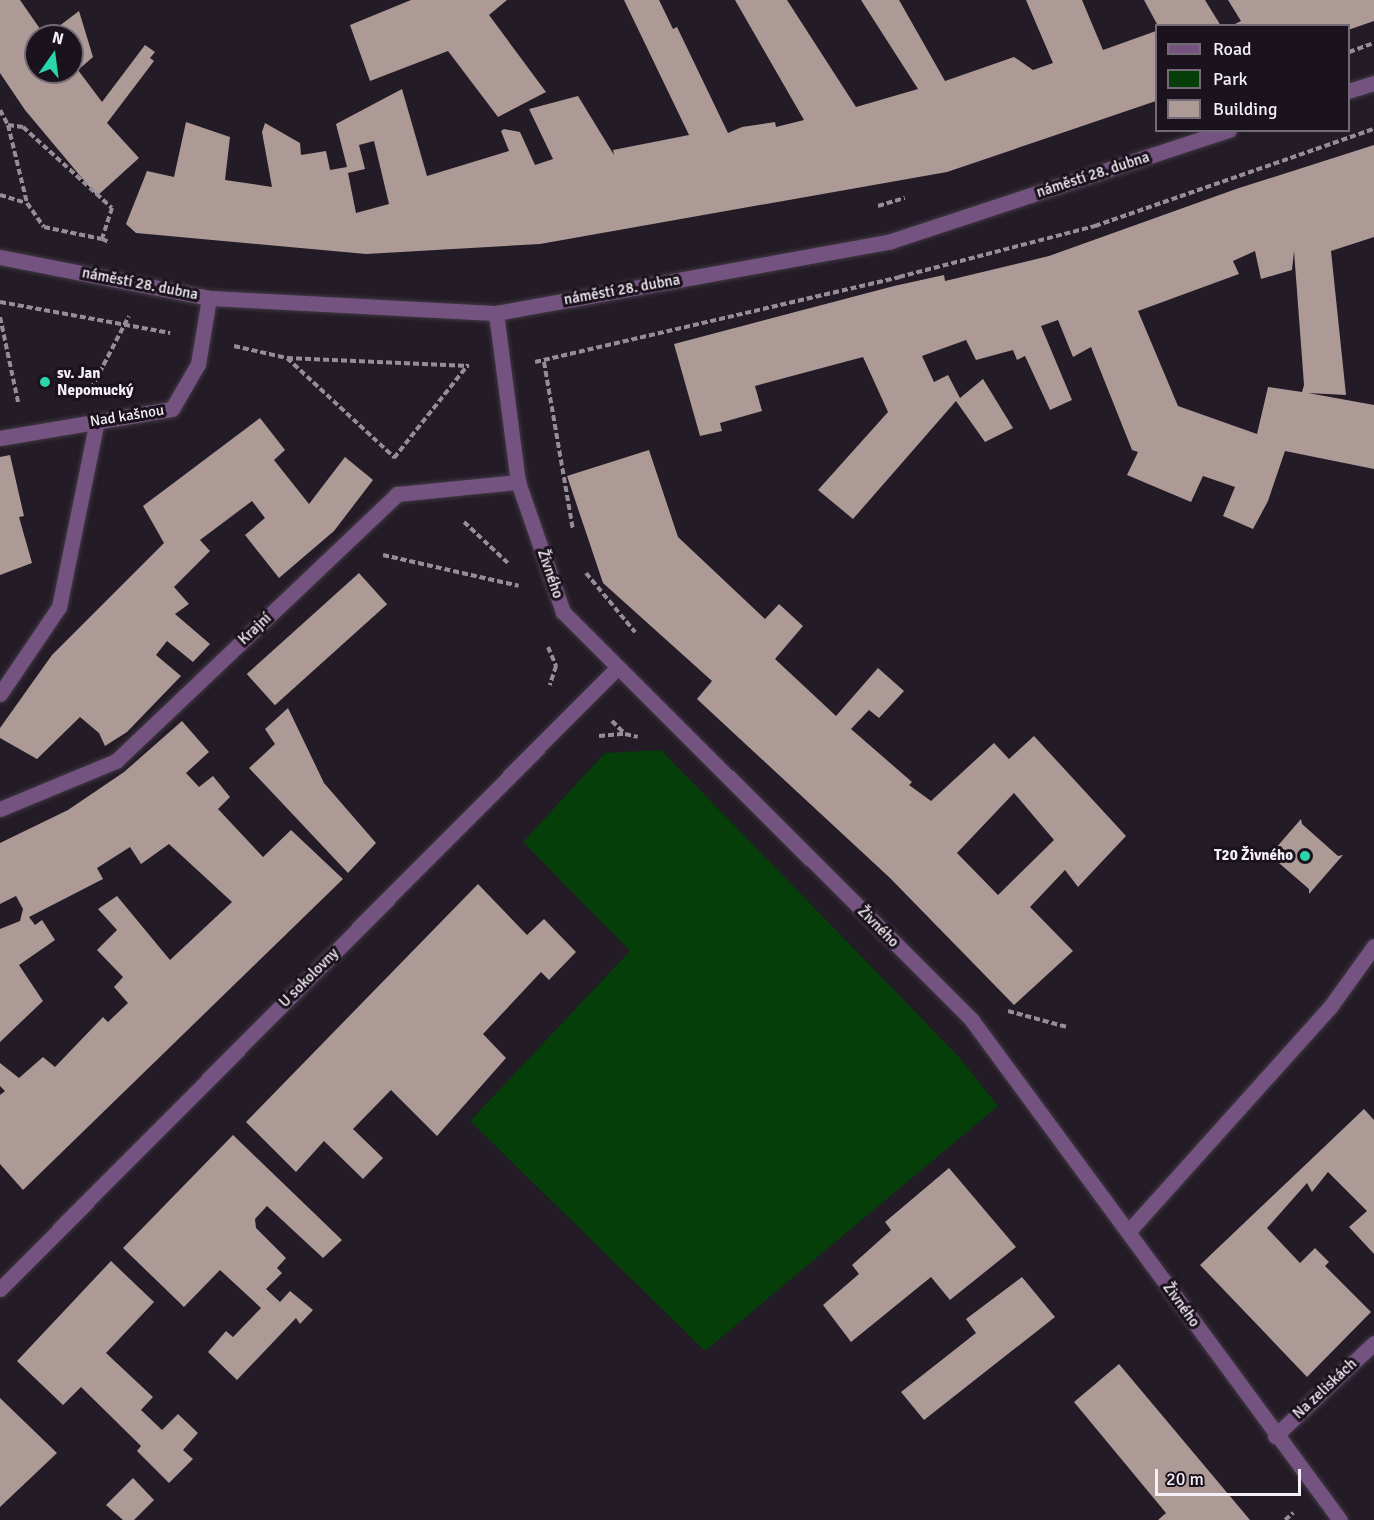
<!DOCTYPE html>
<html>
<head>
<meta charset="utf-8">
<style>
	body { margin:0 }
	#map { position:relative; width:1374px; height:1520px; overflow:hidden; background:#231b26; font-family:Signika,sans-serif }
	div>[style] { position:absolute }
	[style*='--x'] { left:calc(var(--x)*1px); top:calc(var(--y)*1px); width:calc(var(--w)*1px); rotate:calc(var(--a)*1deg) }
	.green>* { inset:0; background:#053e09 }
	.building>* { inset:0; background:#ad9a96; transform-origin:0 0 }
	.path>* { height:4px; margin-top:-2px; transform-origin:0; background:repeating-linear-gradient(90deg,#958e98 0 6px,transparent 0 9px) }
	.roads { filter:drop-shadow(0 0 2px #403943) drop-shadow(0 0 2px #403943) }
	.service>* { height:15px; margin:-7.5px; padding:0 7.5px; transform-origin:7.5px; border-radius:7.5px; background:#755380 }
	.minor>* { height:15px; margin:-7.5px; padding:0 7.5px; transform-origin:7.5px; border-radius:7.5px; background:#755380 }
	.dots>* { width:16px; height:16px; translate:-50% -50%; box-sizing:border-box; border:3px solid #1a121c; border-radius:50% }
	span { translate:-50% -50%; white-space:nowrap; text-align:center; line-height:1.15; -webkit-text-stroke:6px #1a121c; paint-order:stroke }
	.street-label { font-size:15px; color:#f5eff7 }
	.poi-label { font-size:15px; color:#f5eff7; font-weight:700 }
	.left { translate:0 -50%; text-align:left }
	.right { translate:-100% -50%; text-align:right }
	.legend { position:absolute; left:1155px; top:24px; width:195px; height:108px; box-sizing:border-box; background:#1a121c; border:2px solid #726a74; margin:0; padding:8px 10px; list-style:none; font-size:18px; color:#f5eff7 }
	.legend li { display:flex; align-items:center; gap:12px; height:30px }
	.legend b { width:30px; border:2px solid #726a74 }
	.north { position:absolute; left:24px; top:24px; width:60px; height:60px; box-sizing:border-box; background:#1a121c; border:2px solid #726a74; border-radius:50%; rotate:14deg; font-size:16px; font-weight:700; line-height:24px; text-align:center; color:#f5eff7 }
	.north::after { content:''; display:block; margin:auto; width:21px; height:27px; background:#2bd5ac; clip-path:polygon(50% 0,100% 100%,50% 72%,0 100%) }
	.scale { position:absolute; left:1155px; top:1469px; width:146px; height:27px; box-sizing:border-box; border:3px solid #f5eff7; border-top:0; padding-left:8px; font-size:18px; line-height:21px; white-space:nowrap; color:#f5eff7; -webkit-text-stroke:4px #1a121c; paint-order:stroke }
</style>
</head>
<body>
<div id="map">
	<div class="green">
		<i style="clip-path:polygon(661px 750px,958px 1056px,998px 1106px,705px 1351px,470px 1121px,630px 951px,523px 842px,605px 753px)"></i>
	</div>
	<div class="building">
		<i style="clip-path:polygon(0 0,20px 0,45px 36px,36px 36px,36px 72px,72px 72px,72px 36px,46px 36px,79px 11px,93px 57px,78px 70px,102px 102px,145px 45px,155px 52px,150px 58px,154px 61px,107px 123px,139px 158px,97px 196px,25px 110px,0 73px)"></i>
		<i style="clip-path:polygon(411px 0,507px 0,489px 15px,546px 92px,498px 117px,448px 51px,370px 81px,350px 25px)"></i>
		<i style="clip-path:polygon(evenodd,624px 0,659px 0,673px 29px,677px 27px,728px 133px,742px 127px,775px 122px,776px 127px,804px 120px,735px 0,787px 0,856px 107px,918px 89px,861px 0,899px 0,945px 81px,1014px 57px,1033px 70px,1053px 63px,1026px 0,1082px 0,1103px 50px,1156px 31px,1156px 101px,947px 172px,540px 244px,366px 254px,136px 233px,126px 224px,147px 171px,174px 177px,186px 122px,230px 137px,225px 180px,272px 187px,262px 132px,265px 123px,300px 143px,301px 155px,326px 151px,330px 170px,347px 167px,336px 124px,402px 89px,427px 176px,509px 151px,501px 131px,504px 129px,520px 132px,535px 165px,553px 159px,529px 109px,578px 96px,614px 155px,613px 150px,689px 135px,624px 0,374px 141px,389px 204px,356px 213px,348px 173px,365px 169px,359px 145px,374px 141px)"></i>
		<i style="clip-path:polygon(1144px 0,1205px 0,1221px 26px,1158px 26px)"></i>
		<i style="clip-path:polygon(1228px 0,1374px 0,1374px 21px,1348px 30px,1348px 26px,1231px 26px,1241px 21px)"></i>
		<i style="clip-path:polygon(evenodd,1374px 145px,1374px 237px,1331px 251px,1346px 395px,1308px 393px,1374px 405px,1374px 469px,1285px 451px,1268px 501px,1253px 529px,1223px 516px,1235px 487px,1203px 476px,1191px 502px,1127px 475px,1138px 452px,1132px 450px,1091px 347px,1073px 357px,1058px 320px,1041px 326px,1072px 400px,1050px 410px,1025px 356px,1017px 360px,1013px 350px,976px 360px,966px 340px,922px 356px,934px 382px,948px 375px,960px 398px,983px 379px,1013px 428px,985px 442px,956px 401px,853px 519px,818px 490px,888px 412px,863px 357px,755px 386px,762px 411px,720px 423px,722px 431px,700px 436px,674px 344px,894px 286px,944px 275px,945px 281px,1049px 256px,1236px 189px,1374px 145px,1255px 251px,1261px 279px,1292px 270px,1294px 251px,1304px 385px,1302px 392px,1268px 387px,1257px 434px,1178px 406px,1138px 311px,1239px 274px,1233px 261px,1255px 251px)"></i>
		<i style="clip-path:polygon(260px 418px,285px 450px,274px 460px,309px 504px,345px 457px,373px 480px,334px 531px,279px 578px,245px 535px,265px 518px,252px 501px,200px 540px,210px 551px,174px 587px,189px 604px,175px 614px,210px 644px,193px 662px,167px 641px,156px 655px,181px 676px,127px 732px,105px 746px,99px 733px,80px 717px,37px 759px,0 738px,0 728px,52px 655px,164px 543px,143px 506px)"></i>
		<i style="clip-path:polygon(evenodd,649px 450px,678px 537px,765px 619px,779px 604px,803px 626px,775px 659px,836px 716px,878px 668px,904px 691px,879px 718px,869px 710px,851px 729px,912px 782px,909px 785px,931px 801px,994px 743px,1009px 759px,1034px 736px,1126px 836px,1078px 887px,1065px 870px,1030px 907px,1073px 951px,1014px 1005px,890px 878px,697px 699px,712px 681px,603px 583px,567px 476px,649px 450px,1014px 793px,1054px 840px,998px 895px,957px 853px,1014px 793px)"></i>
		<i style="clip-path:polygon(10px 455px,24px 516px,19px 517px,32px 563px,0 575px,0 457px)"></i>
		<i style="left:359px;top:573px;width:42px;height:151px;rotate:48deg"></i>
		<i style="clip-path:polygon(288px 708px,324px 783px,376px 843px,348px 873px,249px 768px,275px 744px,265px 729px)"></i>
		<i style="clip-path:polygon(182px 721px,209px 752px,186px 773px,199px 787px,213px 776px,230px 797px,218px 809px,263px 857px,291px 830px,343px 879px,23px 1190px,0 1164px,0 1095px,5px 1091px,0 1086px,0 1063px,19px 1078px,43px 1057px,55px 1067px,103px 1017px,108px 1022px,128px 1003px,114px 987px,123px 977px,97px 950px,117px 930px,98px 909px,117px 896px,170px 960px,232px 902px,169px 844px,141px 864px,130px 847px,97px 868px,103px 879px,29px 917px,35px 925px,42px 920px,55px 940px,19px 965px,43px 1001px,0 1042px,0 929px,20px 921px,23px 909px,16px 896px,0 904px,0 843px,68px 810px,124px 772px)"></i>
		<i style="clip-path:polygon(1301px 819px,1302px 824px,1338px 856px,1343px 855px,1309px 894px,1309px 889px,1272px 857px,1268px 857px)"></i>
		<i style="clip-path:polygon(478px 884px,527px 935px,544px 919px,576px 952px,549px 980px,541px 972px,483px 1034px,506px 1058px,437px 1136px,391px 1090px,353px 1129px,383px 1158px,363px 1179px,324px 1141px,296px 1172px,246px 1122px)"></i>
		<i style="clip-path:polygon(1364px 1109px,1374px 1120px,1374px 1254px,1349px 1227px,1367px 1211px,1328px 1172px,1312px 1192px,1307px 1183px,1267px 1228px,1300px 1263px,1315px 1248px,1329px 1262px,1325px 1266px,1371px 1312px,1307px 1377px,1200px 1265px)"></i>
		<i style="clip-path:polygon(233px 1135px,342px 1240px,323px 1258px,267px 1206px,255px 1219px,256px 1228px,286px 1258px,277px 1268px,282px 1273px,266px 1289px,280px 1302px,290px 1291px,313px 1310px,300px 1324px,296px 1318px,237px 1380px,208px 1352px,226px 1331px,233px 1337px,261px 1308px,220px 1270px,184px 1307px,123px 1248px)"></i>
		<i style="clip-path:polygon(949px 1168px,1016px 1247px,950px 1300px,931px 1277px,851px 1342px,823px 1305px,859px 1274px,852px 1265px,891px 1230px,885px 1222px)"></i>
		<i style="clip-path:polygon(111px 1261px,154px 1302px,106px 1353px,153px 1397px,141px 1410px,162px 1430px,178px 1414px,198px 1433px,183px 1450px,193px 1459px,169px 1483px,137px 1451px,141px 1446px,81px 1387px,63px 1405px,17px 1361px)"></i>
		<i style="clip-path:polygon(1022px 1277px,1055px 1317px,924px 1420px,901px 1392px,976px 1333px,966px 1319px)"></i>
		<i style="clip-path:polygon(1119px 1364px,1250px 1520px,1158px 1520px,1166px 1513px,1074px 1402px)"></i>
		<i style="clip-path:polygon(0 1398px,57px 1453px,0 1507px)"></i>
		<i style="clip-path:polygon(133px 1478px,154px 1500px,134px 1520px,123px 1520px,106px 1505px)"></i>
	</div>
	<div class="path">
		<i style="--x:1349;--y:52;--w:27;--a:-20"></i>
		<i style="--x:0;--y:110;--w:17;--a:62"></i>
		<i style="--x:8;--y:125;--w:15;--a:8"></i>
		<i style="--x:23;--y:127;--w:120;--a:42.3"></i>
		<i style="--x:112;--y:208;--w:33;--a:108"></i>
		<i style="--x:102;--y:239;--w:8;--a:23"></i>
		<i style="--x:8;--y:125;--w:80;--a:76.3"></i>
		<i style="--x:27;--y:203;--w:29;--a:55"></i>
		<i style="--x:44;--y:227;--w:59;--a:11.7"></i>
		<i style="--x:0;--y:195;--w:27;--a:17"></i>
		<i style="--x:878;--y:206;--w:28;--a:-17"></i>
		<i style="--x:0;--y:302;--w:173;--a:10.3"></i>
		<i style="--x:0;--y:317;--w:87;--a:78"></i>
		<i style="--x:234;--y:346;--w:54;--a:12.8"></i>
		<i style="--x:287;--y:358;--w:182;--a:2.5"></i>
		<i style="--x:287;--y:358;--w:147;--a:42.8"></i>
		<i style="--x:535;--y:362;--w:374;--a:-13.1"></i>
		<i style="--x:899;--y:277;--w:203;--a:-14.6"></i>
		<i style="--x:1095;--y:226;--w:295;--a:-19.2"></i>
		<i style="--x:544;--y:362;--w:170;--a:80.2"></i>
		<i style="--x:91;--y:389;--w:82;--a:-62.5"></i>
		<i style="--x:394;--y:458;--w:119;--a:-51.5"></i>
		<i style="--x:464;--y:522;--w:62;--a:43"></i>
		<i style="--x:383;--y:555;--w:139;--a:12.8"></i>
		<i style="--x:586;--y:573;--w:77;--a:50.3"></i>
		<i style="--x:548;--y:647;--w:21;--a:67"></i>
		<i style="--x:556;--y:666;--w:20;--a:108"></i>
		<i style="--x:612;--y:721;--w:18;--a:45"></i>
		<i style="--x:625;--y:734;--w:13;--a:13"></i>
		<i style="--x:599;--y:736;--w:25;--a:-5"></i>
		<i style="--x:1008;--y:1011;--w:61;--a:15.2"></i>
		<i style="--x:1285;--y:1520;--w:11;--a:-41"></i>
	</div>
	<div class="roads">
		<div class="service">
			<i style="--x:1128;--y:1232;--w:302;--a:-48.1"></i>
			<i style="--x:1330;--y:1007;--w:75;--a:-54.2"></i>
		</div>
		<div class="minor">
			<i style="--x:1348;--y:91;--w:27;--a:-17"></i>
			<i style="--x:0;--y:257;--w:213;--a:11.1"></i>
			<i style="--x:209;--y:298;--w:287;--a:3"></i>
			<i style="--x:496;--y:313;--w:402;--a:-10.3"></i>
			<i style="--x:891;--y:241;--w:356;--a:-18.2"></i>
			<i style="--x:496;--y:313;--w:170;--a:82.6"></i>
			<i style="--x:518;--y:482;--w:138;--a:70.9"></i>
			<i style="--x:563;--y:612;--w:576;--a:44.93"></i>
			<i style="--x:971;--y:1019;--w:622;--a:53.63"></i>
			<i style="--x:0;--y:438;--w:174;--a:-9.6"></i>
			<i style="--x:172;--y:409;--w:52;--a:-60"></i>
			<i style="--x:198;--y:364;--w:67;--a:-80.5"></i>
			<i style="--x:0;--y:694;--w:105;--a:-55.9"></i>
			<i style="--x:59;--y:607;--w:190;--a:-78.5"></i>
			<i style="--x:0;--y:809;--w:126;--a:-22.5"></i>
			<i style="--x:116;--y:761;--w:388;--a:-43.5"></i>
			<i style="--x:397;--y:494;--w:122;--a:-5.7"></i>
			<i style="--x:0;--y:1289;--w:875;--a:-45.19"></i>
			<i style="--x:1275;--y:1436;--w:136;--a:-43.2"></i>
		</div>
	</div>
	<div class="dots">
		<i style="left:45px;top:382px;background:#2bd5ac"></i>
		<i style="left:1305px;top:856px;background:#2bd5ac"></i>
	</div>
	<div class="street-label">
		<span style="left:1093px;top:175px;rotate:-18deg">náměstí 28. dubna</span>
		<span style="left:140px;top:284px;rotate:11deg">náměstí 28. dubna</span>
		<span style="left:622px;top:290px;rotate:-10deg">náměstí 28. dubna</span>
		<span style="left:127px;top:416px;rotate:-9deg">Nad kašnou</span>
		<span style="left:550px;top:574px;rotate:71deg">Živného</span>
		<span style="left:255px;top:629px;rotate:-43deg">Krajní</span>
		<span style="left:878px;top:927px;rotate:45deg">Živného</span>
		<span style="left:309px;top:978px;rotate:-45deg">U sokolovny</span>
		<span style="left:1181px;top:1305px;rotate:54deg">Živného</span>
		<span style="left:1325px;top:1389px;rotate:-43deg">Na zeliskách</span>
	</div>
	<div class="poi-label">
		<span class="left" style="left:57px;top:382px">sv. Jan<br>Nepomucký</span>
		<span class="right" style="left:1293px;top:856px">T20 Živného</span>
	</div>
	<ul class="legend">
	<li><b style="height:8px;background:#755380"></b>Road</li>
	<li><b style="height:16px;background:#053e09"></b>Park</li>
	<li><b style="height:16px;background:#ad9a96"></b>Building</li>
	</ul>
	<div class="north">N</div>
	<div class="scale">20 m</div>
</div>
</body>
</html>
